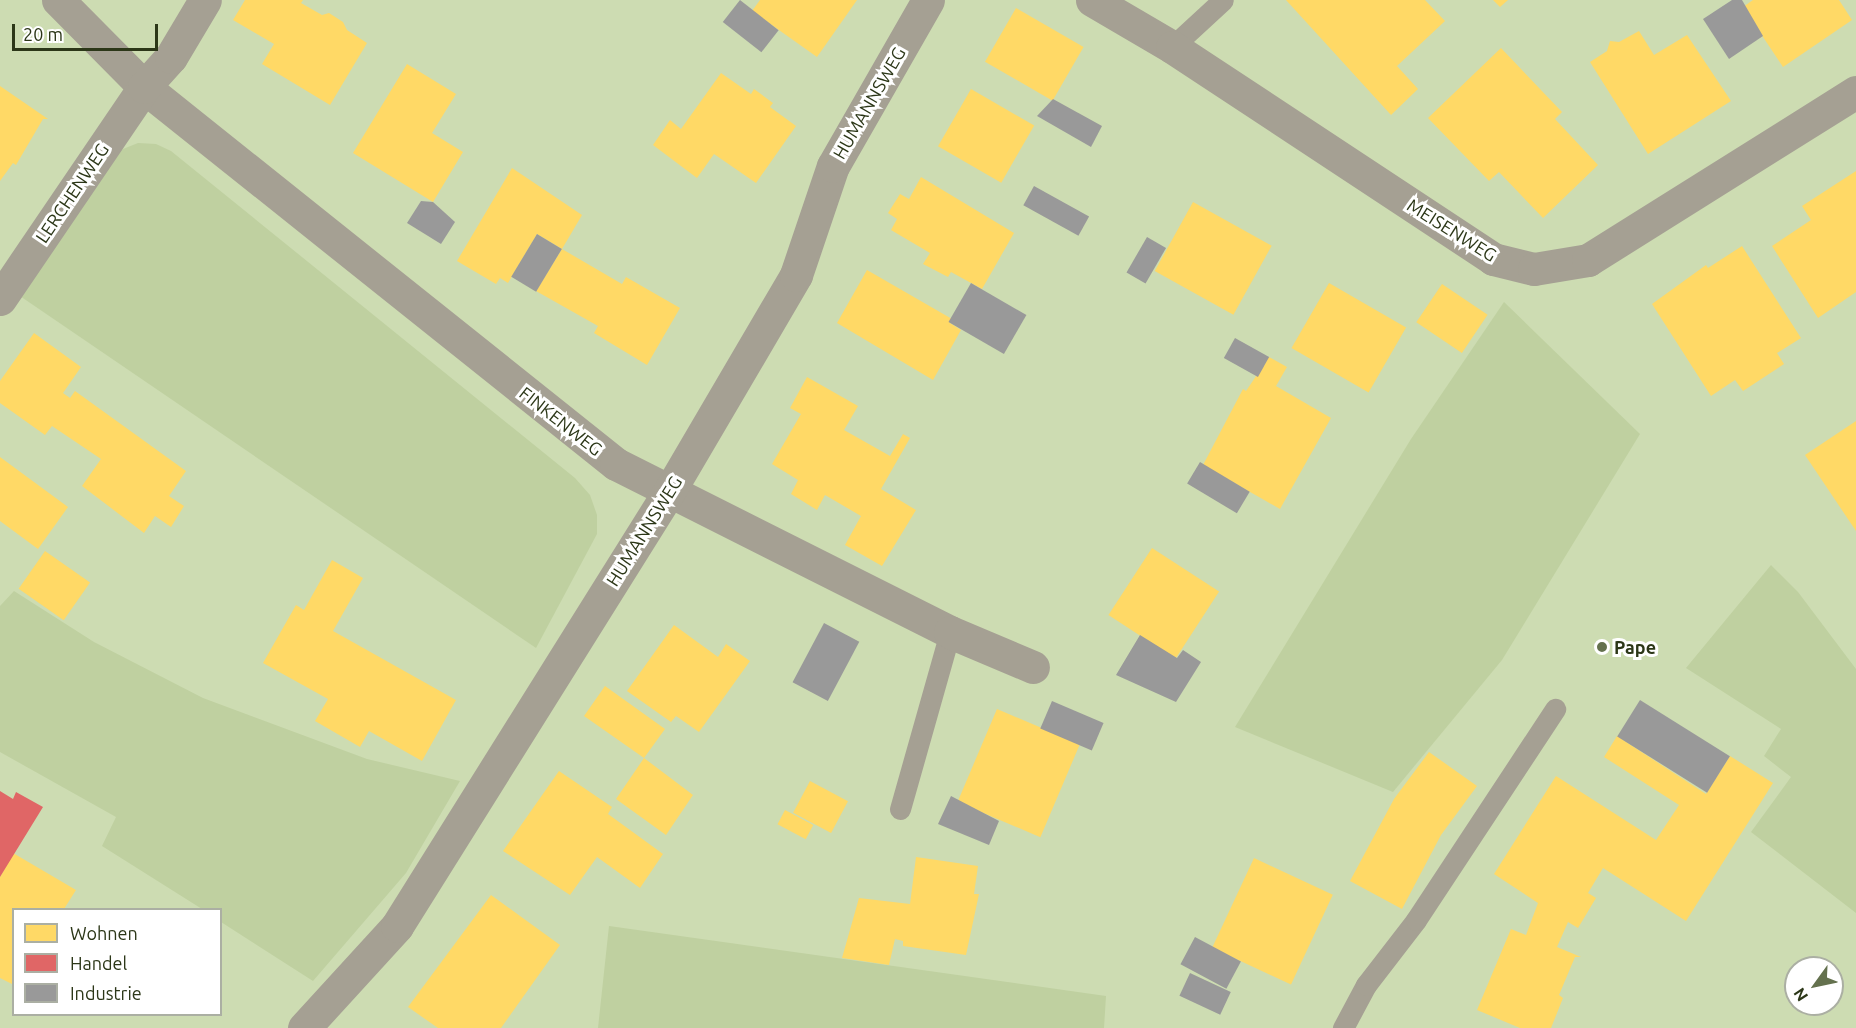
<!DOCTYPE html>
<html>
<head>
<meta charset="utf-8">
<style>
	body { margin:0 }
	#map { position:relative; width:1856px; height:1028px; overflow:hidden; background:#cddcb2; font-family:Ubuntu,sans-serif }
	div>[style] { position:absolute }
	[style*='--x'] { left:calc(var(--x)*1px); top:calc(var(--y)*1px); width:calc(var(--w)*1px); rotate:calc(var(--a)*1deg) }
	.green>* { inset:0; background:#bfd0a0 }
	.homes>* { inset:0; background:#ffd966; transform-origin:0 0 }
	.shops>* { inset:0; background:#e06666 }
	.industry>* { inset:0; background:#999; transform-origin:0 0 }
	.service>* { height:21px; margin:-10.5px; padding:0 10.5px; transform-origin:10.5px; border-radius:10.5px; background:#a5a093 }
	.minor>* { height:33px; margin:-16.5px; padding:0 16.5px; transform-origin:16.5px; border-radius:16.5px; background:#a5a093 }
	.dots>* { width:16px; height:16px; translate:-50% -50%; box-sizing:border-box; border:3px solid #fff; border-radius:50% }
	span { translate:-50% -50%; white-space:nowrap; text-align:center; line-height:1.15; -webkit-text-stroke:6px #fff; paint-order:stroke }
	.street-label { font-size:18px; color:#2c3718 }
	.poi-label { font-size:18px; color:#2c3718; font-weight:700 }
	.left { translate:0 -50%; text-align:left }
	.legend { position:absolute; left:12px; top:908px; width:210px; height:108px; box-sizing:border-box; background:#fff; border:2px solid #abafa3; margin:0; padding:8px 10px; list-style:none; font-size:18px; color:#2c3718 }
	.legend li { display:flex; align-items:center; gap:12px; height:30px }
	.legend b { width:30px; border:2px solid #abafa3 }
	.north { position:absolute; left:1784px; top:956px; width:60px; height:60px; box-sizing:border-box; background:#fff; border:2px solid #abafa3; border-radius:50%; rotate:237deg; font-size:16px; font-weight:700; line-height:24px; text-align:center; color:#2c3718 }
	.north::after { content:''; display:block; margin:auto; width:21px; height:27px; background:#64714e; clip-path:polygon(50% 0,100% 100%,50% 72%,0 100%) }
	.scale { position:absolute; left:12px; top:24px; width:146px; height:27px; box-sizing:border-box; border:3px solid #2c3718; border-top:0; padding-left:8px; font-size:18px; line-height:21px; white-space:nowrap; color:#2c3718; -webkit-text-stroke:4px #fff; paint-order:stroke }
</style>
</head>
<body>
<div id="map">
	<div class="green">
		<i style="clip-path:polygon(138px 143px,156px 144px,171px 151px,575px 478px,590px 495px,597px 515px,597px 534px,536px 648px,17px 294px,111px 159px,123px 149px)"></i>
		<i style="clip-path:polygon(1504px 302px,1640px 434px,1502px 660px,1393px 792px,1235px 727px,1411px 439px)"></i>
		<i style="clip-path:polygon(1771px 565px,1798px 592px,1856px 669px,1856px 913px,1751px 832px,1791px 777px,1764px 756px,1781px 729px,1686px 668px)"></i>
		<i style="clip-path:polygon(14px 591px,94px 642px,203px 698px,367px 759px,460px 781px,406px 873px,313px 981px,221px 922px,220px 910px,202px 909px,102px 846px,116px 817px,0 752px,0 606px)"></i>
		<i style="clip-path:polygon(609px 926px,1106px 996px,1104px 1028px,598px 1028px)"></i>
	</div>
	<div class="homes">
		<i style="clip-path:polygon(245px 0,303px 0,301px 3px,322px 15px,329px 13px,343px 22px,347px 30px,367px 43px,330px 105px,262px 64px,274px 44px,233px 20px)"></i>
		<i style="clip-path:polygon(760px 0,857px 0,817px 57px,752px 11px)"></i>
		<i style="clip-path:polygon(1286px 0,1425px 0,1445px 21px,1397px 66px,1418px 89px,1391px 115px)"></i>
		<i style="clip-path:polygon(1493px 0,1508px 0,1500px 7px)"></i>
		<i style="clip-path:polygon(1753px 0,1839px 0,1852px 20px,1783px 67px,1743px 7px)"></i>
		<i style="left:1016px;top:8px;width:78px;height:62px;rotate:30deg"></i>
		<i style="clip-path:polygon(1639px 31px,1654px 55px,1687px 35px,1731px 101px,1648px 154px,1590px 62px,1607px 51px,1610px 41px,1619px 42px)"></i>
		<i style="clip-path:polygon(1501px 48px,1562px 112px,1555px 119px,1598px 165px,1543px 218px,1499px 172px,1489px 181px,1428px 118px)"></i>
		<i style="clip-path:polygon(407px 64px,456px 94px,432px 133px,463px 152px,433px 202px,353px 153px)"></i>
		<i style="clip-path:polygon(721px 73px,751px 94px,754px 89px,773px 103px,770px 107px,796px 126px,756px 183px,714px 154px,697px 178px,653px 145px,670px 120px,681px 129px)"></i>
		<i style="clip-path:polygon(0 86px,48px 119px,43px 119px,16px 165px,13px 163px,0 181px)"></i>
		<i style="left:971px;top:89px;width:73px;height:66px;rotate:30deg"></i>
		<i style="clip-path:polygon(512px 168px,582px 215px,562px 249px,622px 284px,626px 277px,680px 308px,647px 365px,594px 333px,598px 326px,536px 291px,562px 249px,537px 234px,508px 283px,500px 278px,496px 284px,457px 261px)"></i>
		<i style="clip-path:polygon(1856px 171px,1856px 292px,1818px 318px,1772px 246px,1811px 220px,1802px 206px)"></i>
		<i style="clip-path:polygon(921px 177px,1014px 233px,982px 289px,951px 272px,948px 277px,923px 264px,930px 253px,891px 230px,897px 219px,888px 213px,900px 194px,909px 199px)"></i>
		<i style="left:1193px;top:202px;width:90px;height:79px;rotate:29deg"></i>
		<i style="clip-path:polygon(1742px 246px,1801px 338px,1777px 353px,1784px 364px,1743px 391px,1735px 380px,1711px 396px,1652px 304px,1706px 265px,1708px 268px)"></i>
		<i style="clip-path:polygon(867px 270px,952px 319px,950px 323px,961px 330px,933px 380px,837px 323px)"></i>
		<i style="left:1329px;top:283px;width:89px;height:75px;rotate:30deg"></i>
		<i style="left:1442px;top:284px;width:55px;height:46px;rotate:34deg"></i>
		<i style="clip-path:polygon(34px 333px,81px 367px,63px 393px,70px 398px,75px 391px,186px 471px,169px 496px,184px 506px,171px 527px,155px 516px,144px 533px,82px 486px,101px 459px,52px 426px,45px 435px,0 403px,0 381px)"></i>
		<i style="clip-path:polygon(1269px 357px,1287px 367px,1276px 386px,1331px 418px,1280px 509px,1203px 465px,1243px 389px,1246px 391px)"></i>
		<i style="clip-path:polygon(807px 377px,858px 406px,844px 430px,890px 456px,903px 434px,910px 438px,881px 489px,916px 510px,882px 566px,845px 545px,861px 516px,825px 495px,817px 510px,791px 494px,798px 480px,772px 464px,801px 414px,790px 408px)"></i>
		<i style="clip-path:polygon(1856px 421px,1856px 531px,1805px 455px)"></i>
		<i style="clip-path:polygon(0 457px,68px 507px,38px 549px,0 521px)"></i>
		<i style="left:1152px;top:548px;width:80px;height:80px;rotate:33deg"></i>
		<i style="left:45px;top:551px;width:55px;height:46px;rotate:35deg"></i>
		<i style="clip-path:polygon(332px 560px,363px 578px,333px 631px,456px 700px,422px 761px,369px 731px,360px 747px,315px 721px,328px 699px,263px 663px,296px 605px,304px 610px)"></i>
		<i style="clip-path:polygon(674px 625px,718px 657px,726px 644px,750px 661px,699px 732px,676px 716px,671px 722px,627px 691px)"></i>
		<i style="clip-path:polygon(605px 686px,665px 729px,644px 758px,693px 795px,666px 835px,616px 799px,644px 758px,584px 716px)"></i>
		<i style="left:997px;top:709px;width:90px;height:101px;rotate:23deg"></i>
		<i style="clip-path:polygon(1617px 736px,1706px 794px,1730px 756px,1773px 783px,1686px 921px,1603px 868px,1588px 893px,1596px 898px,1578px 928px,1568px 922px,1557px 947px,1581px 957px,1575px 957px,1559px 995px,1563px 998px,1551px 1028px,1520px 1028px,1477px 1010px,1511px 929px,1526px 935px,1538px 903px,1494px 874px,1556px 776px,1656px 840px,1679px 805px,1604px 757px)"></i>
		<i style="clip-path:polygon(1429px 752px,1477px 786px,1441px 835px,1402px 909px,1350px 881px,1394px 799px)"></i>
		<i style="clip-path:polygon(559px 771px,612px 807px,608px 814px,663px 854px,640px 888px,597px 857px,570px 895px,503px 851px)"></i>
		<i style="left:810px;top:781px;width:43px;height:36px;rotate:28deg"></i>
		<i style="left:785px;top:810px;width:32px;height:16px;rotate:28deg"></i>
		<i style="clip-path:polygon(13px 853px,76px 890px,64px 909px,14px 909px,14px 985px,0 978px,0 877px)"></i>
		<i style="clip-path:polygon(916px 857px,978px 866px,974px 894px,979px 894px,966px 955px,903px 946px,903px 941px,895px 939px,889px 965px,842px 958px,859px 898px,910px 904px)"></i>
		<i style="left:1254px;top:858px;width:87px;height:99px;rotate:25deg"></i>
		<i style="clip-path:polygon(491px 895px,560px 945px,501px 1028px,438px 1028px,408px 1007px)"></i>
	</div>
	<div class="shops">
		<i style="clip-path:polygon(0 791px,13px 799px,16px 792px,43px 807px,0 877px)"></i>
	</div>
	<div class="industry">
		<i style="left:740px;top:0;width:49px;height:28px;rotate:38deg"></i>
		<i style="clip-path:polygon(1732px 0,1742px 0,1763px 36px,1729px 59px,1703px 19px)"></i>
		<i style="clip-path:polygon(1053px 99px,1102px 126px,1091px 147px,1037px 116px)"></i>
		<i style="left:1034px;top:186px;width:63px;height:22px;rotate:29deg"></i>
		<i style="clip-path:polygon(421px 201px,433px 202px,455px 222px,441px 244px,407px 223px)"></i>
		<i style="left:537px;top:234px;width:29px;height:50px;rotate:31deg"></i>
		<i style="left:1147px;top:237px;width:22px;height:41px;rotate:30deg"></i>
		<i style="left:971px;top:283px;width:64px;height:45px;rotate:30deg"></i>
		<i style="left:1235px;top:338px;width:39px;height:23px;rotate:29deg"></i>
		<i style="left:1200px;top:462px;width:58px;height:25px;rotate:31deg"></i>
		<i style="left:824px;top:623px;width:40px;height:67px;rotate:28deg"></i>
		<i style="clip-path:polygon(1140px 635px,1177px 658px,1183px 650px,1201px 662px,1176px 702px,1116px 675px)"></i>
		<i style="left:1640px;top:700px;width:106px;height:43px;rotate:32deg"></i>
		<i style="left:1052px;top:701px;width:56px;height:30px;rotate:23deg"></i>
		<i style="clip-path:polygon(951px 796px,999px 821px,989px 845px,938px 824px)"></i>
		<i style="left:1195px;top:937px;width:52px;height:31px;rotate:28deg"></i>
		<i style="left:1190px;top:973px;width:45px;height:25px;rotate:25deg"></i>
	</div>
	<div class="service">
		<i style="--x:1172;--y:47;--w:69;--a:-42.7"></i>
		<i style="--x:900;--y:809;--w:184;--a:-74.2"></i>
		<i style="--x:1343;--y:1028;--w:49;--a:-61.9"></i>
		<i style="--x:1366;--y:985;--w:82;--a:-52.4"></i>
		<i style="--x:1416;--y:920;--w:253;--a:-56.6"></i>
	</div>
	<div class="minor">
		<i style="--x:58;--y:0;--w:122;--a:45.3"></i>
		<i style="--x:144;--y:87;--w:604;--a:38.62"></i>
		<i style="--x:616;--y:464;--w:374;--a:26.7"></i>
		<i style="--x:950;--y:632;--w:90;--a:22.9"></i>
		<i style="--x:1092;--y:0;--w:93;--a:30.4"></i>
		<i style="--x:1172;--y:47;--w:385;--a:33.4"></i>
		<i style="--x:1493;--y:259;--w:42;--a:13.7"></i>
		<i style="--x:1534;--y:269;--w:55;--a:-9.5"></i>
		<i style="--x:1588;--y:260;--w:316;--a:-32.1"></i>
		<i style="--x:0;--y:299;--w:256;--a:-55.8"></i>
		<i style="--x:144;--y:87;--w:40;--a:-48"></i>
		<i style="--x:171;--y:57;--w:66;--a:-59.2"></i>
		<i style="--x:304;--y:1028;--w:138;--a:-47.6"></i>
		<i style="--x:397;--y:926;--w:514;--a:-57.95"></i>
		<i style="--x:670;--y:490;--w:249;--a:-59.6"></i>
		<i style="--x:796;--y:275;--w:115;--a:-71.3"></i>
		<i style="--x:833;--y:166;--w:191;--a:-60.2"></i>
	</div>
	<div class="dots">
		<i style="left:1602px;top:647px;background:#64714e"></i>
	</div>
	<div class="street-label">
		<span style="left:869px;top:103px;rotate:-60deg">HUMANNSWEG</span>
		<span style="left:72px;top:193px;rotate:-56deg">LERCHENWEG</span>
		<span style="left:1452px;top:230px;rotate:32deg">MEISENWEG</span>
		<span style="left:561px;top:421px;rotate:38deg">FINKENWEG</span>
		<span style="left:644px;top:531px;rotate:-58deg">HUMANNSWEG</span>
	</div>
	<div class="poi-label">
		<span class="left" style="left:1614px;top:647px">Pape</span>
	</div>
	<ul class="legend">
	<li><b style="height:16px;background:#ffd966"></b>Wohnen</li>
	<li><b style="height:16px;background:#e06666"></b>Handel</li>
	<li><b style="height:16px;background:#999"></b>Industrie</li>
	</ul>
	<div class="north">N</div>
	<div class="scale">20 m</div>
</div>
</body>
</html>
